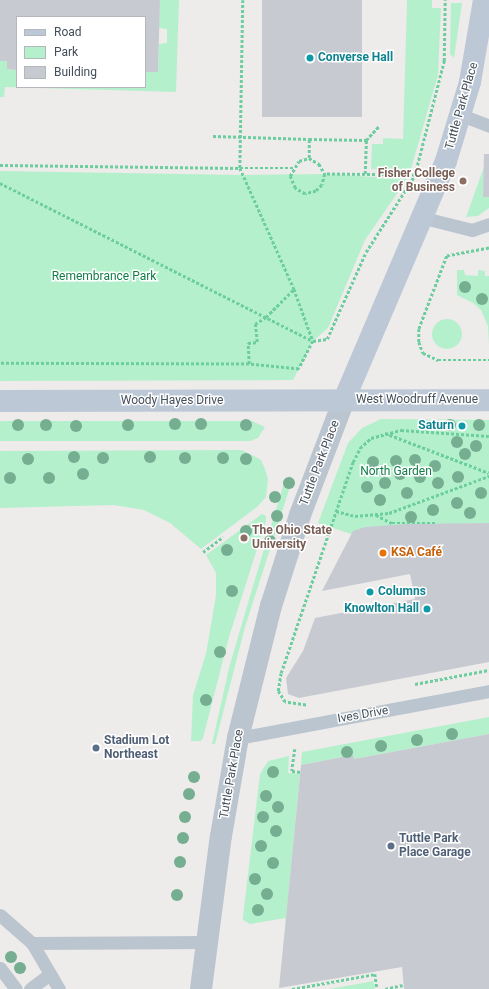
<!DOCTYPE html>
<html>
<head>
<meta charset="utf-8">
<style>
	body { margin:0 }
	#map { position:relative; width:489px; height:989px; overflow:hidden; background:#eeebeb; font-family:Roboto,sans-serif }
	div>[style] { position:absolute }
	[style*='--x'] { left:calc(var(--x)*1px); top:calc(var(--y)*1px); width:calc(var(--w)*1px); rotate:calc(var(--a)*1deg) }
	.green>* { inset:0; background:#b5f0cd }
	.round { border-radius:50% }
	.building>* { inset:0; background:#c7cad0; transform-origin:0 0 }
	.path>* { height:2.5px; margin-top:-1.25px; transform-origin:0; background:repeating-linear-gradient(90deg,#6cce9f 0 3px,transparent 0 5px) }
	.lane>* { height:13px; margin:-6.5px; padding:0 6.5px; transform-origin:6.5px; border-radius:6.5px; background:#bbc5cf }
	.street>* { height:22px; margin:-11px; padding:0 11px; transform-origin:11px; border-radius:11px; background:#bbc5cf }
	.secondary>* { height:22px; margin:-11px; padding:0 11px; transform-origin:11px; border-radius:11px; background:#bcc8d6 }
	.trees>* { width:12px; height:12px; margin:-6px; border-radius:50%; background:#75ae91 }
	.dots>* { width:11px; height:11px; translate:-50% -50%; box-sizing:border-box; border:2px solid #fff; border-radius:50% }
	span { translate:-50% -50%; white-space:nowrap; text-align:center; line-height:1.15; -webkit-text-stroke:3px #fff; paint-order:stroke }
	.culture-label { font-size:12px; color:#0d838f; font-weight:700 }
	.left { translate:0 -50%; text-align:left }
	.right { translate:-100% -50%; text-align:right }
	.street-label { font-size:12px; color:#434e59 }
	.education-label { font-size:12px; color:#785e54; font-weight:700 }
	.park-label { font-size:12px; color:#127c48 }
	.food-label { font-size:12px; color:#c56008; font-weight:700 }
	.service-label { font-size:12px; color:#4e5e75; font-weight:700 }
	.legend { position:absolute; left:16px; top:16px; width:130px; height:72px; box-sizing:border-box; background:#fff; border:1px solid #b4b8bd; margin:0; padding:5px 7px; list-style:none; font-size:12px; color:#434e59 }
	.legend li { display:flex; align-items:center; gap:8px; height:20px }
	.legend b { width:20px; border:1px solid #b4b8bd }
</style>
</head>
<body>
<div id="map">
	<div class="green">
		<i style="clip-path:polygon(160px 0,179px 0,176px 92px,5px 87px,4px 97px,0 97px,0 61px,7px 61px,7px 69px,17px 70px,17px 87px,145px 87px,145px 72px,158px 72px,159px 44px,167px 43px,167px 29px,159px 28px)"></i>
		<i style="clip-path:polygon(407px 0,432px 0,432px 8px,441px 8px,438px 75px,411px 169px,371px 169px,372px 144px,383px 144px,383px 138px,403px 139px)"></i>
		<i style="clip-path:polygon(451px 3px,462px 3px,454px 58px,450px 54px)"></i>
		<i style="clip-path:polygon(484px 167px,483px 197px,489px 197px,489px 208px,478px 216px,466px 217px)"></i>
		<i style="clip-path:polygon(0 171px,243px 175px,325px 174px,407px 179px,365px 240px,328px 328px,313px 341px,293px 380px,0 381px)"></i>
		<i style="clip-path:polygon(457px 270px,464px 270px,465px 275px,478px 276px,478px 270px,485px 271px,485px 276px,489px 276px,489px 345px,488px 326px,481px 310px,473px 303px,457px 295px)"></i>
		<i class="round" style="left:432px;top:319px;width:30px;height:30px"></i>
		<i style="clip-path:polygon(381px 419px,489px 420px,489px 523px,365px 527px,351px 534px,318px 523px,348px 443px,362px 428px)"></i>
		<i style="clip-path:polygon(0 421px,252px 421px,265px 427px,258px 438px,250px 441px,0 441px)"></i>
		<i style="clip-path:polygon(242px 450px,261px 460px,265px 469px,268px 479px,266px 497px,257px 507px,201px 549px,170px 523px,144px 510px,114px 505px,0 508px,0 451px)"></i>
		<i style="clip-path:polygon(291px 475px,290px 487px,245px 627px,215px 744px,212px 744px,229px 668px,250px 596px,284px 483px)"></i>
		<i style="clip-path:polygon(262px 514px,266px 516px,266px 521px,229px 637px,203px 738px,201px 741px,191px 741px,193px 695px,206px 654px,216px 595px,216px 573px,206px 555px)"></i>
		<i style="clip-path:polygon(489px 717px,489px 734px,354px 759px,353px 755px,301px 765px,302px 752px)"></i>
		<i style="clip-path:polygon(289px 756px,288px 773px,300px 774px,286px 918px,250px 924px,243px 920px,243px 916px,260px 774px,268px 761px)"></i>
		<i style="clip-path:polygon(373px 981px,375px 989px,329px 989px,352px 985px)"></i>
	</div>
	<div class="building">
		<i style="clip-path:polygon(0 0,160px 0,158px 72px,145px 72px,145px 17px,17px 17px,17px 70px,7px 69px,7px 61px,0 61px)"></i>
		<i style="left:262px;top:0;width:100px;height:117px"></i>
		<i style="clip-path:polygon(484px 154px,489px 154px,489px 197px,483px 197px)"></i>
		<i style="clip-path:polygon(489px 523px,489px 662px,299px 698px,288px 694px,286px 678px,303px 651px,315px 618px,415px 599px,410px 574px,322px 591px,353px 531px,365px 527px,407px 524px)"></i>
		<i style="clip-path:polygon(489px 734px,489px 989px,404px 989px,402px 967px,279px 988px,301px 765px,353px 755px,354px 759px)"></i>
	</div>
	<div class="path">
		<i style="--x:243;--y:0;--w:168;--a:91"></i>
		<i style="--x:240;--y:168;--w:53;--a:0"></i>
		<i style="--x:213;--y:136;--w:96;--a:1.8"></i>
		<i style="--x:309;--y:158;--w:19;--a:-90"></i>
		<i style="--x:309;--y:139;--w:57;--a:1"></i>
		<i style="--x:0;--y:165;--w:240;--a:0.7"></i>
		<i style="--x:240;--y:168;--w:133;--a:65.9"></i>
		<i style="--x:294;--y:289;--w:55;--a:69.9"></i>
		<i style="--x:313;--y:341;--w:31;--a:117"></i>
		<i style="--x:299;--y:369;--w:50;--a:-174.3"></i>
		<i style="--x:249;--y:364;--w:249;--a:-179.8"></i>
		<i style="--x:416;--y:170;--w:113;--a:-75.6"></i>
		<i style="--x:444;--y:61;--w:61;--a:-89.1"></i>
		<i style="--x:365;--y:174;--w:34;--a:-88"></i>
		<i style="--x:366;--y:140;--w:19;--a:-47"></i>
		<i style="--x:0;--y:183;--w:351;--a:26.8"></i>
		<i style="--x:313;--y:341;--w:14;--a:-8"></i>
		<i style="--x:327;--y:339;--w:95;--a:-65.9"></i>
		<i style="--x:366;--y:252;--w:91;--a:-57.5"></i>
		<i style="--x:415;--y:175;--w:90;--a:-179.4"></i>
		<i style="--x:325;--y:174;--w:11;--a:105"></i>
		<i style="--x:322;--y:185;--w:8;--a:135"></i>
		<i style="--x:316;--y:191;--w:11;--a:165"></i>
		<i style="--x:305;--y:194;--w:12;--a:-149"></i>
		<i style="--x:295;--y:188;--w:13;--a:-113"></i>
		<i style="--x:290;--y:176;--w:17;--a:-59"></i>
		<i style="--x:299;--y:161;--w:10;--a:-17"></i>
		<i style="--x:309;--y:158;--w:12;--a:31"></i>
		<i style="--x:319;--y:164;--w:12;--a:59"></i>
		<i style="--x:489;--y:248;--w:43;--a:169.2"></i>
		<i style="--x:447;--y:256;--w:78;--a:111"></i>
		<i style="--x:419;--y:329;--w:13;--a:90"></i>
		<i style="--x:419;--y:342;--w:12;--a:70"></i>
		<i style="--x:423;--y:353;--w:17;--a:25"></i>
		<i style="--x:438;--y:360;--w:51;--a:0"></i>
		<i style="--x:249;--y:364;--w:21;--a:-93"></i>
		<i style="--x:248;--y:343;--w:9;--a:-6"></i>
		<i style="--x:257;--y:342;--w:18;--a:-96"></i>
		<i style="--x:255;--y:324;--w:13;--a:-32"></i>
		<i style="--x:266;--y:317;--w:40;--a:-45"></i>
		<i style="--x:385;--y:433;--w:111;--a:21"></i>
		<i style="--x:336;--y:511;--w:20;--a:15"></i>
		<i style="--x:355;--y:516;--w:34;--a:-5"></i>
		<i style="--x:389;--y:513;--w:107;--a:-20.3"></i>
		<i style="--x:376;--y:515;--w:18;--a:27"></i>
		<i style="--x:392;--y:523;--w:44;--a:0"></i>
		<i style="--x:203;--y:552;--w:25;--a:-37"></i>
		<i style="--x:415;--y:684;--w:75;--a:-10.7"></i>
		<i style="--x:306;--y:705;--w:21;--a:-172"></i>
		<i style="--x:285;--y:702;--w:13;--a:-122"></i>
		<i style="--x:278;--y:691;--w:18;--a:-81"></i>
		<i style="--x:281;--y:673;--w:223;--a:-71.2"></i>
		<i style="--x:353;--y:462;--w:16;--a:-63"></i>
		<i style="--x:360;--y:448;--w:15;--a:-42"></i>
		<i style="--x:371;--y:438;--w:31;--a:-15"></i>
		<i style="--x:401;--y:430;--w:88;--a:3.9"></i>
		<i style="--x:295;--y:749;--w:22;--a:98"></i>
		<i style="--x:292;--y:771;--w:9;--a:6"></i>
		<i style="--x:292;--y:989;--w:84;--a:-10.2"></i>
		<i style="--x:375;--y:974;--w:15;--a:82"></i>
		<i style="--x:385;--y:989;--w:18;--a:-13"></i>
	</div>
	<div class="lane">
		<i style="--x:461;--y:115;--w:30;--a:21"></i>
		<i style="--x:424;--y:218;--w:49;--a:14"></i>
		<i style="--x:472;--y:230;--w:18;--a:-19"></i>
		<i style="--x:238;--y:738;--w:255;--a:-10.6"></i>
		<i style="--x:0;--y:915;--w:43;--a:41.2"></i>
		<i style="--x:32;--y:943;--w:175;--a:-0.3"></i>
		<i style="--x:32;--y:943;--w:53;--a:59.6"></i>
		<i style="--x:0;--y:968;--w:26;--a:53"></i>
		<i style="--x:30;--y:989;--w:25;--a:-37"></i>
	</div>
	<div class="street">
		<i style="--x:201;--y:989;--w:154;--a:-82.6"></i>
		<i style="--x:221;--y:836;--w:99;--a:-80.2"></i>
		<i style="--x:238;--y:738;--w:136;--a:-76"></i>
		<i style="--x:271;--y:606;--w:96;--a:-72.3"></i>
		<i style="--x:300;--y:515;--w:123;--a:-69.1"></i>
	</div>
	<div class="secondary">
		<i style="--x:344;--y:400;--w:260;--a:-66.9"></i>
		<i style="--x:446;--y:161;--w:83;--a:-73.1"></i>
		<i style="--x:470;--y:82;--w:83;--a:-80.3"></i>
		<i style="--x:0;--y:401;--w:489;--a:-0.1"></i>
	</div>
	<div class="trees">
		<i style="left:465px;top:287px"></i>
		<i style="left:482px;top:299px"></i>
		<i style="left:175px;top:424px"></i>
		<i style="left:201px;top:424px"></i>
		<i style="left:18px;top:425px"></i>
		<i style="left:46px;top:425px"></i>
		<i style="left:128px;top:425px"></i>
		<i style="left:246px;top:425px"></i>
		<i style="left:450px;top:425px"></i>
		<i style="left:479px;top:425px"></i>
		<i style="left:76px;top:426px"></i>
		<i style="left:457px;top:442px"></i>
		<i style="left:476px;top:446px"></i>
		<i style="left:465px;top:454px"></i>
		<i style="left:74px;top:457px"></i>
		<i style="left:150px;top:457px"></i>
		<i style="left:103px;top:458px"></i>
		<i style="left:185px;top:458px"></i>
		<i style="left:223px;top:458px"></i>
		<i style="left:28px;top:459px"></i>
		<i style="left:246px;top:459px"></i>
		<i style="left:415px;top:460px"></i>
		<i style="left:396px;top:461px"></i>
		<i style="left:373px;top:462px"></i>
		<i style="left:435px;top:466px"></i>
		<i style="left:83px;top:474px"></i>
		<i style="left:400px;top:474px"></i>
		<i style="left:420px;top:477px"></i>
		<i style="left:458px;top:477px"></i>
		<i style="left:10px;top:478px"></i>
		<i style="left:49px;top:478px"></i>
		<i style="left:289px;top:483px"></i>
		<i style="left:385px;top:483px"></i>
		<i style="left:438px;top:483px"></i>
		<i style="left:367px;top:487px"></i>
		<i style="left:407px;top:493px"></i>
		<i style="left:481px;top:493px"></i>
		<i style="left:275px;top:497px"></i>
		<i style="left:380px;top:500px"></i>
		<i style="left:457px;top:503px"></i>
		<i style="left:433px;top:510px"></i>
		<i style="left:470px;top:513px"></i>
		<i style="left:277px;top:516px"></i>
		<i style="left:411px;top:517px"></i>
		<i style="left:246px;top:531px"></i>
		<i style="left:270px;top:541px"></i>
		<i style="left:227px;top:550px"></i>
		<i style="left:232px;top:591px"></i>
		<i style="left:220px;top:652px"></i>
		<i style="left:206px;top:700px"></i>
		<i style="left:452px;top:734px"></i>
		<i style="left:417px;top:740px"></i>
		<i style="left:381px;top:746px"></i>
		<i style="left:347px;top:752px"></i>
		<i style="left:273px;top:772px"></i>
		<i style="left:194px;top:777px"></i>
		<i style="left:189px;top:794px"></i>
		<i style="left:266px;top:796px"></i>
		<i style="left:278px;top:807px"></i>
		<i style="left:185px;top:817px"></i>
		<i style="left:263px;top:817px"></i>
		<i style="left:276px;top:831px"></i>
		<i style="left:183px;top:838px"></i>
		<i style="left:261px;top:846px"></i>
		<i style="left:180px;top:862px"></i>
		<i style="left:273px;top:863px"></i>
		<i style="left:255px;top:879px"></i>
		<i style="left:267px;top:894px"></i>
		<i style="left:177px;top:895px"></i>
		<i style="left:258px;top:910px"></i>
		<i style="left:11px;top:957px"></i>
		<i style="left:20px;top:968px"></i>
	</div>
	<div class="dots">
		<i style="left:310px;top:58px;background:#0f9aa8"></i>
		<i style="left:463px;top:181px;background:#8d6e63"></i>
		<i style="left:462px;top:426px;background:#0f9aa8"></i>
		<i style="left:244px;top:538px;background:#8d6e63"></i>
		<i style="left:383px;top:553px;background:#e8710a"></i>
		<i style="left:370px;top:592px;background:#0f9aa8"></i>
		<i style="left:427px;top:609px;background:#0f9aa8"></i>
		<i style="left:96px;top:748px;background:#5c6f8a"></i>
		<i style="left:391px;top:846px;background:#5c6f8a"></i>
	</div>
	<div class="culture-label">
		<span class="left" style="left:318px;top:58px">Converse Hall</span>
		<span class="right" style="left:454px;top:426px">Saturn</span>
		<span class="left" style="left:378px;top:592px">Columns</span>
		<span class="right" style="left:419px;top:609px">Knowlton Hall</span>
	</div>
	<div class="street-label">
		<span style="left:462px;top:106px;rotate:-74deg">Tuttle Park Place</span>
		<span style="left:417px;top:400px">West Woodruff Avenue</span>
		<span style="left:172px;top:401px">Woody Hayes Drive</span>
		<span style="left:320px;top:463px;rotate:-69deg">Tuttle Park Place</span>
		<span style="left:363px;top:715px;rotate:-10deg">Ives Drive</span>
		<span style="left:232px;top:774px;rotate:-80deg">Tuttle Park Place</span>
	</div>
	<div class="education-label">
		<span class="right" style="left:455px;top:181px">Fisher College<br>of Business</span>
		<span class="left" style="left:252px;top:538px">The Ohio State<br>University</span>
	</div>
	<div class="park-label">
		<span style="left:104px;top:277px">Remembrance Park</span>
		<span style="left:396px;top:472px">North Garden</span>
	</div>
	<div class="food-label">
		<span class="left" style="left:391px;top:553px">KSA Café</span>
	</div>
	<div class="service-label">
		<span class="left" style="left:104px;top:748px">Stadium Lot<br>Northeast</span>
		<span class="left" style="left:399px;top:846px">Tuttle Park<br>Place Garage</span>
	</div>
	<ul class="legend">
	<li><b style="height:5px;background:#bcc8d6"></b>Road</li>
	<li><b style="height:11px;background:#b5f0cd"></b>Park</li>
	<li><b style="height:11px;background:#c7cad0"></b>Building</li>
	</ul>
</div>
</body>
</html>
